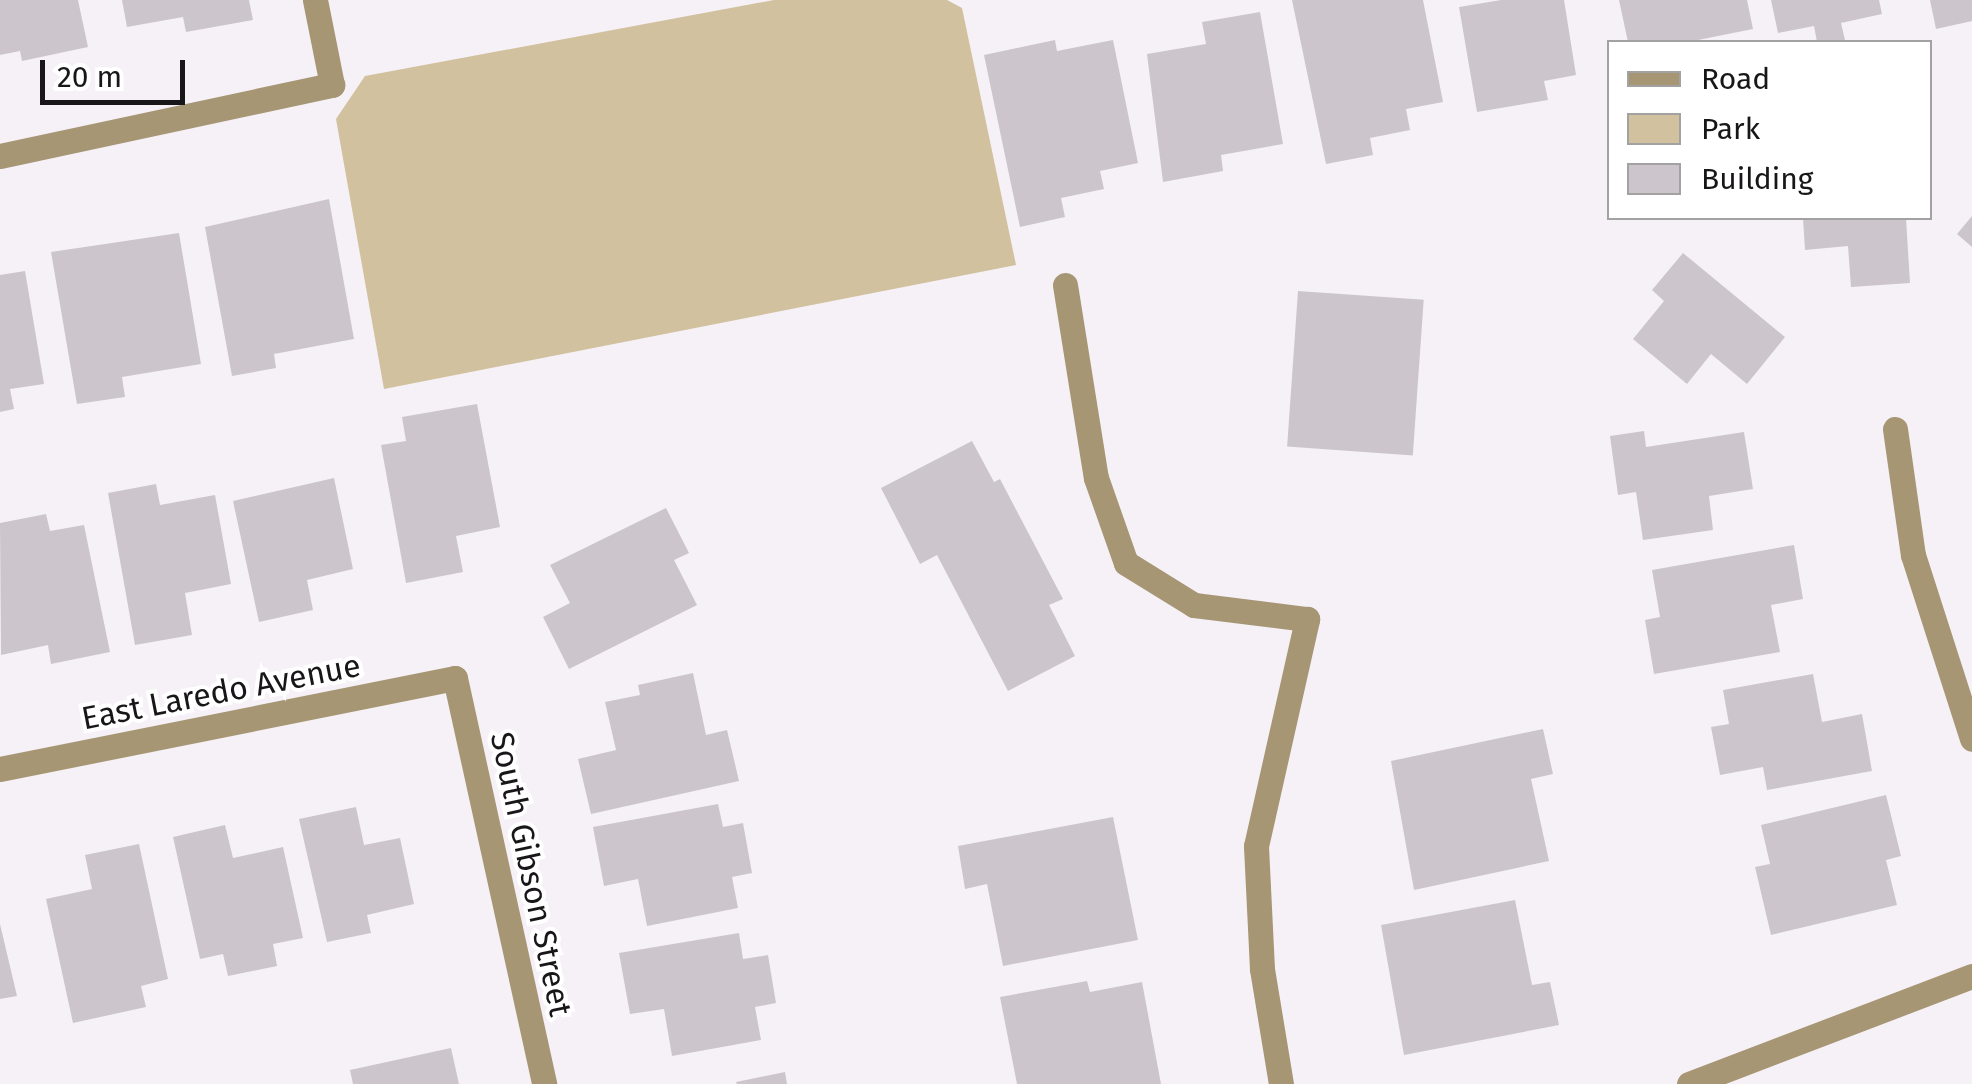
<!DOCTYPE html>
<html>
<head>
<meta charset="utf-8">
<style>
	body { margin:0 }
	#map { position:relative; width:1972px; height:1084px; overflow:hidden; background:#f6f1f7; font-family:"Fira Sans",sans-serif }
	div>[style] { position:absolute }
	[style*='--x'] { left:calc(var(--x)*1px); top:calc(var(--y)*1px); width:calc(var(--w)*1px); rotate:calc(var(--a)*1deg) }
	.green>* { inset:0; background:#d1c19e }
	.building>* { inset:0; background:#ccc6cc; transform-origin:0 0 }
	.service>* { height:25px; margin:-12.5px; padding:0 12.5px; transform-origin:12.5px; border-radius:12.5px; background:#a69674 }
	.minor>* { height:25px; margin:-12.5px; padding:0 12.5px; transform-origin:12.5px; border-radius:12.5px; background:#a69674 }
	span { translate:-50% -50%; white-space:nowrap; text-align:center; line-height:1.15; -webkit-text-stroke:8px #fff; paint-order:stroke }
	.street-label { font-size:32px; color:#181618 }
	.legend { position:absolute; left:1607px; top:40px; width:325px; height:180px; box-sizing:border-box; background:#fff; border:2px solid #a3a2a3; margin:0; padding:12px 18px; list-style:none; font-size:30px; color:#181618 }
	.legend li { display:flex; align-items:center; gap:20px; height:50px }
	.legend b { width:50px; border:2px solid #a3a2a3 }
	.scale { position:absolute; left:40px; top:60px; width:145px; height:45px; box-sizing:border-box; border:5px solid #181618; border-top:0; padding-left:12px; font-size:30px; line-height:35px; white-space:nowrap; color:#181618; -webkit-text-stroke:8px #fff; paint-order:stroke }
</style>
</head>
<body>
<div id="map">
	<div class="green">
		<i style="clip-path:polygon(774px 0,947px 0,962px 8px,1016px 265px,384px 389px,336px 119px,365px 76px)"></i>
	</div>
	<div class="building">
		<i style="clip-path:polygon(0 0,78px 0,88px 47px,22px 61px,20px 51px,0 55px)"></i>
		<i style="clip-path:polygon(122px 0,249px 0,253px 20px,186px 32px,183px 17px,127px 27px)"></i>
		<i style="clip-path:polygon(1292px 0,1423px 0,1443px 102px,1406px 109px,1410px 130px,1370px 138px,1373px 155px,1326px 164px)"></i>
		<i style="clip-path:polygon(1501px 0,1564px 0,1576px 75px,1544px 81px,1548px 100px,1477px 112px,1459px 7px)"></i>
		<i style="clip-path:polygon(1619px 0,1747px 0,1753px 29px,1688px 42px,1628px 42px)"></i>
		<i style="clip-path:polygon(1771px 0,1879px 0,1882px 14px,1841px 23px,1845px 40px,1817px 42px,1814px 26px,1778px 33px)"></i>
		<i style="clip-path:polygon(1930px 0,1972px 0,1972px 21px,1936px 29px)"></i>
		<i style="clip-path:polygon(1260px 12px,1283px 144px,1221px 155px,1223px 171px,1163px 182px,1147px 54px,1206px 44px,1202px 22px)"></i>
		<i style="clip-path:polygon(1055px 40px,1057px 51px,1113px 40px,1138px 163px,1100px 171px,1104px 189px,1061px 198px,1065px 217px,1020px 227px,984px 55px)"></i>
		<i style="clip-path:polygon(329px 199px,354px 339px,274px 354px,276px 368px,232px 376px,205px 227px)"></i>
		<i style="clip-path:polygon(1972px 216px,1972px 247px,1957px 234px)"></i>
		<i style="clip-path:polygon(1803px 218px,1906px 218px,1910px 283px,1851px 287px,1848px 246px,1805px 250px)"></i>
		<i style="clip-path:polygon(179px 233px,201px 364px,122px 377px,125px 397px,77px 404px,51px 252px)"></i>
		<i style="clip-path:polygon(1683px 253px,1785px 337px,1747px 384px,1711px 354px,1687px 384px,1633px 339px,1664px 301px,1652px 290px)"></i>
		<i style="clip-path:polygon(25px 271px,44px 384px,10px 389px,14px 409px,0 412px,0 275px)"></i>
		<i style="left:1298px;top:291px;width:126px;height:156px;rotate:4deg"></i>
		<i style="clip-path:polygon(477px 404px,500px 527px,456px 536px,463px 572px,406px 583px,381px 445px,406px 441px,402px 417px)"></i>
		<i style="clip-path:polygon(1644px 431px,1646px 447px,1744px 432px,1753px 489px,1709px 496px,1713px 530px,1643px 540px,1636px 492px,1618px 495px,1610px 436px)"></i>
		<i style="clip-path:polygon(972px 441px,994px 482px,1000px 479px,1063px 599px,1049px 605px,1075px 656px,1008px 691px,937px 555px,920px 564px,881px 488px)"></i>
		<i style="clip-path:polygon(334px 478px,353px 569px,307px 580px,313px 610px,259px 622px,233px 501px)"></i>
		<i style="clip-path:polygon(156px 484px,160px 505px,215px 495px,231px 584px,185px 593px,192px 635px,135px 645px,108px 493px)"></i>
		<i style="clip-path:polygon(666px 508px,689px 553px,674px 560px,697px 605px,569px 669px,543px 617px,570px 603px,550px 565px)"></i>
		<i style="clip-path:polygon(46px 514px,50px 531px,84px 525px,110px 652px,51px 664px,48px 645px,1px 655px,0 523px)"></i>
		<i style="clip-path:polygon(1794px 545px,1803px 599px,1771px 605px,1780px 652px,1654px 674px,1645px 620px,1660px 617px,1652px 570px)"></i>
		<i style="clip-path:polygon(693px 673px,706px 735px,727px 730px,739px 781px,591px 814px,578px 759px,616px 750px,605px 702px,640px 695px,638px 685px)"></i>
		<i style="clip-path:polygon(1813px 674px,1822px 722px,1862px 714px,1872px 771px,1767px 790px,1763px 767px,1720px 775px,1711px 727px,1729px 724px,1723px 690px)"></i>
		<i style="clip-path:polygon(1543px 729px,1553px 774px,1531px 779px,1549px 861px,1414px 890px,1391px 761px)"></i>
		<i style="clip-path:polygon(1886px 795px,1901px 856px,1886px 860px,1897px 905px,1771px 935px,1755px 867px,1770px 864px,1761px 825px)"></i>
		<i style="clip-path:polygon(718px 804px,723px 827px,743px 823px,752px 873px,732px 877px,738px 908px,647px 926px,638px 879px,604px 886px,593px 827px)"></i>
		<i style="clip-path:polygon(356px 807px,364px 845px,400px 838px,414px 904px,367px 915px,371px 933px,327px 942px,299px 819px)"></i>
		<i style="clip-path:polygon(1113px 817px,1138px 940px,1003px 966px,987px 884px,965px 889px,958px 846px)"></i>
		<i style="clip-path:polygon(225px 825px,233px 858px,283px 847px,303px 938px,273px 944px,277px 966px,228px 976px,223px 954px,200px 959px,173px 837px)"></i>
		<i style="clip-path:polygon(139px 844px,168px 979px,141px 986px,146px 1007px,73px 1023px,46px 899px,92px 889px,85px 855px)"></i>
		<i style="clip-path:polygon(1515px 900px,1532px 985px,1550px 982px,1559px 1025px,1404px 1055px,1381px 925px)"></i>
		<i style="clip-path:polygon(0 924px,17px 996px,0 999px)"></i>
		<i style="clip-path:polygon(739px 933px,743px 959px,768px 955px,776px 1003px,755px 1007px,761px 1040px,672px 1056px,664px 1009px,630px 1014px,619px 953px)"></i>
		<i style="clip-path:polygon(1087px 981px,1090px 992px,1142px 982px,1161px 1084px,1017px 1084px,1000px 997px)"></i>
		<i style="clip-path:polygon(451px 1048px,459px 1084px,353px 1084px,350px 1070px)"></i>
		<i style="clip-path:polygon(785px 1072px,787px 1084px,737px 1084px,736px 1082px)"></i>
	</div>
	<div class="service">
		<i style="--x:1065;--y:285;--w:195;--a:80.9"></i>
		<i style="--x:1096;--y:478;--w:90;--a:70.6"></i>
		<i style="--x:1126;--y:563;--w:80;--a:31.7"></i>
		<i style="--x:1194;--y:605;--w:114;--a:7.1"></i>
	</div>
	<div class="minor">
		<i style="--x:0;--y:156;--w:340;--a:-12.1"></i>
		<i style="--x:332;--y:85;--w:87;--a:-101.3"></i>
		<i style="--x:1895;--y:429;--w:127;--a:81.9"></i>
		<i style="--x:1913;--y:555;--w:193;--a:72.2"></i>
		<i style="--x:0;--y:769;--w:464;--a:-11.3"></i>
		<i style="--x:455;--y:678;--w:416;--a:77.6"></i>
		<i style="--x:1281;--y:1084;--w:117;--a:-99.4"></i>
		<i style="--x:1262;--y:969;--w:123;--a:-92.8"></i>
		<i style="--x:1256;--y:846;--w:233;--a:-77.3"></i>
		<i style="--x:1689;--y:1084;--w:303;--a:-20.9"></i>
	</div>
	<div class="street-label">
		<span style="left:221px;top:692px;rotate:-11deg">East Laredo Avenue</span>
		<span style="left:531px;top:874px;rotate:78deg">South Gibson Street</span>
	</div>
	<ul class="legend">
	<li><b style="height:12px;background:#a69674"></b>Road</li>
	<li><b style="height:28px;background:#d1c19e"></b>Park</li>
	<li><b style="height:28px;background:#ccc6cc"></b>Building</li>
	</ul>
	<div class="scale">20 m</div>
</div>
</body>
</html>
